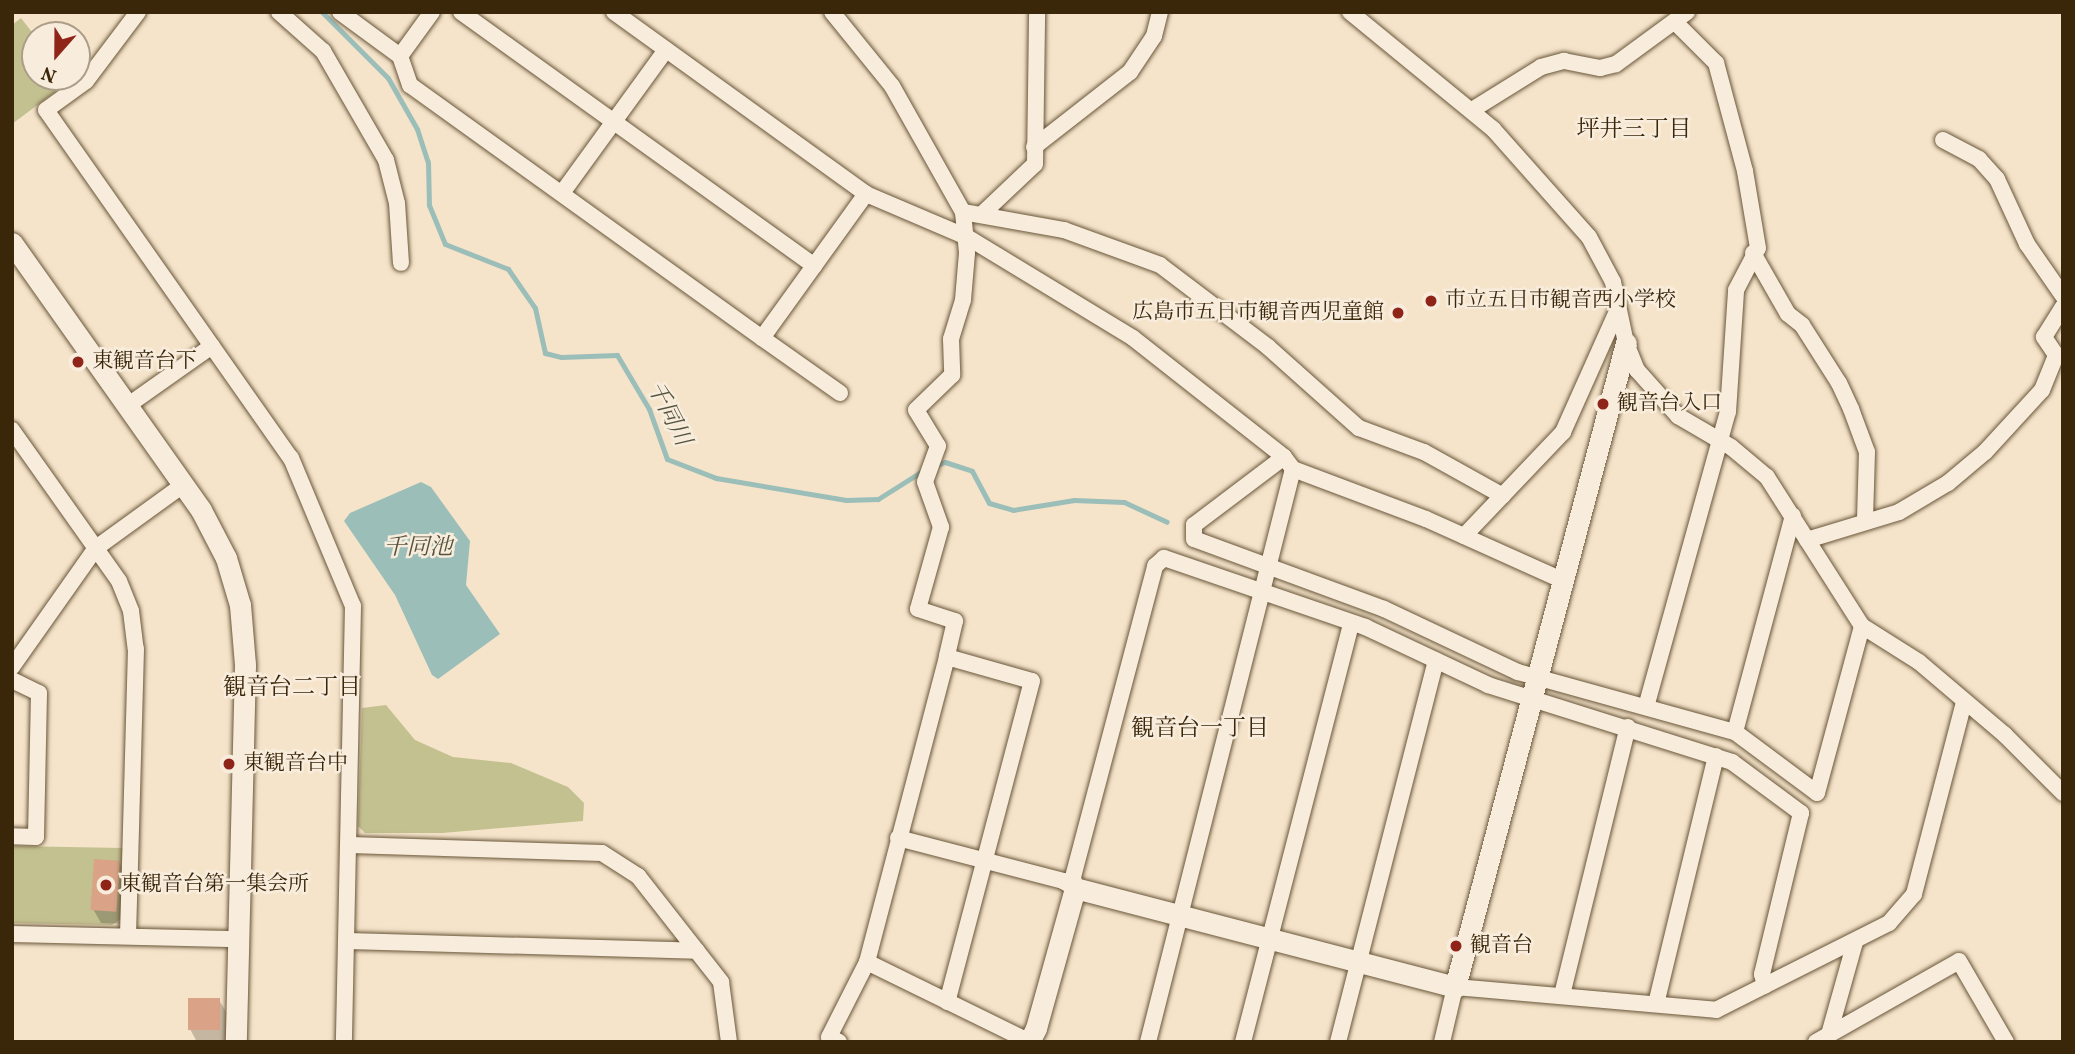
<!DOCTYPE html>
<html>
<head>
<meta charset="utf-8">
<style>
	body { margin:0 }
	#map { position:relative; width:2075px; height:1054px; overflow:hidden; background:#f5e4ca; font-family:Vollkorn,"Noto Serif JP",serif }
	div>[style] { position:absolute }
	[style*='--x'] { left:calc(var(--x)*1px); top:calc(var(--y)*1px); width:calc(var(--w)*1px); rotate:calc(var(--a)*1deg) }
	.green>* { inset:0; background:#c4c191 }
	.water>* { inset:0; background:#9cbeb9 }
	.shadow>* { inset:0; background:#0003 }
	.stream>* { height:5px; margin:-2.5px; padding:0 2.5px; transform-origin:2.5px; border-radius:2.5px; background:#9cbeb9 }
	.building>* { inset:0; background:#daa387; transform-origin:0 0 }
	.roads { filter:drop-shadow(0 0 2px #695639) drop-shadow(0 0 2px #695639) }
	.street>* { height:16px; margin:-8px; padding:0 8px; transform-origin:8px; border-radius:8px; background:#f8eddd }
	.secondary>* { height:21px; margin:-10.5px; padding:0 10.5px; transform-origin:10.5px; border-radius:10.5px; background:#f8eddd }
	.dots>* { width:19px; height:19px; translate:-50% -50%; box-sizing:border-box; border:4px solid #f8eddd; border-radius:50% }
	span { translate:-50% -50%; white-space:nowrap; text-align:center; line-height:1.15; -webkit-text-stroke:5px #f8eddd; paint-order:stroke }
	.poi-label { font-size:21px; color:#3a2609 }
	.left { translate:0 -50%; text-align:left }
	.right { translate:-100% -50%; text-align:right }
	.neighbourhood-label { font-size:23px; color:#3a2609 }
	.water-label { font-size:23px; color:#57543e; font-style:italic }
	.frame { position:absolute; inset:0; border:14px solid #3a2609; pointer-events:none }
	.north { position:absolute; left:21px; top:21px; width:70px; height:70px; box-sizing:border-box; background:#f8eddd; border:2px solid #ac9d88; border-radius:50%; rotate:201deg; font-size:19px; font-weight:700; line-height:28px; text-align:center; color:#3a2609 }
	.north::after { content:''; display:block; margin:auto; width:24px; height:32px; background:#8f2418; clip-path:polygon(50% 0,100% 100%,50% 72%,0 100%) }
</style>
</head>
<body>
<div id="map">
	<div class="green">
		<i style="clip-path:polygon(21px 18px,35px 36px,35px 77px,71px 80px,12px 124px,12px 25px)"></i>
		<i style="clip-path:polygon(386px 705px,415px 740px,453px 757px,511px 763px,568px 787px,584px 803px,583px 821px,442px 833px,365px 833px,358px 826px,362px 708px)"></i>
		<i style="clip-path:polygon(12px 846px,123px 848px,122px 918px,112px 925px,12px 923px)"></i>
	</div>
	<div class="water">
		<i style="clip-path:polygon(421px 482px,431px 487px,470px 541px,466px 585px,500px 634px,438px 679px,432px 675px,395px 595px,344px 521px,350px 513px)"></i>
	</div>
	<div class="shadow">
		<i style="clip-path:polygon(119px 862px,127px 876px,126px 924px,101px 923px,93px 909px)"></i>
		<i style="clip-path:polygon(219px 1000px,230px 1018px,230px 1042px,197px 1042px,190px 1029px)"></i>
	</div>
	<div class="stream">
		<i style="--x:322;--y:12;--w:93;--a:45"></i>
		<i style="--x:388;--y:78;--w:59;--a:60.4"></i>
		<i style="--x:417;--y:129;--w:35;--a:72"></i>
		<i style="--x:428;--y:162;--w:43;--a:88.7"></i>
		<i style="--x:429;--y:205;--w:42;--a:67.7"></i>
		<i style="--x:445;--y:244;--w:68;--a:21.6"></i>
		<i style="--x:508;--y:269;--w:47;--a:55.3"></i>
		<i style="--x:535;--y:308;--w:46;--a:77.5"></i>
		<i style="--x:545;--y:353;--w:16;--a:14"></i>
		<i style="--x:561;--y:357;--w:56;--a:-2"></i>
		<i style="--x:617;--y:355;--w:63;--a:59.3"></i>
		<i style="--x:649;--y:409;--w:53;--a:70.2"></i>
		<i style="--x:667;--y:459;--w:53;--a:21.2"></i>
		<i style="--x:716;--y:478;--w:132;--a:9.6"></i>
		<i style="--x:846;--y:500;--w:32;--a:-2"></i>
		<i style="--x:878;--y:499;--w:54;--a:-32.2"></i>
		<i style="--x:936;--y:465;--w:9;--a:-18"></i>
		<i style="--x:945;--y:462;--w:28;--a:18"></i>
		<i style="--x:972;--y:471;--w:36;--a:62"></i>
		<i style="--x:989;--y:503;--w:25;--a:16"></i>
		<i style="--x:1013;--y:510;--w:62;--a:-9.3"></i>
		<i style="--x:1074;--y:500;--w:50;--a:2.3"></i>
		<i style="--x:1124;--y:502;--w:47;--a:24.9"></i>
	</div>
	<div class="building">
		<i style="left:94px;top:859px;width:26px;height:51px;rotate:4deg"></i>
		<i style="left:188px;top:998px;width:32px;height:32px"></i>
	</div>
	<div class="roads">
		<div class="street">
			<i style="--x:138;--y:12;--w:86;--a:127"></i>
			<i style="--x:86;--y:81;--w:49;--a:144.1"></i>
			<i style="--x:46;--y:110;--w:426;--a:54.9"></i>
			<i style="--x:291;--y:458;--w:160;--a:67.3"></i>
			<i style="--x:353;--y:606;--w:436;--a:91.2"></i>
			<i style="--x:279;--y:12;--w:59;--a:41.6"></i>
			<i style="--x:323;--y:51;--w:126;--a:60"></i>
			<i style="--x:386;--y:160;--w:44;--a:75.7"></i>
			<i style="--x:397;--y:203;--w:60;--a:86.2"></i>
			<i style="--x:340;--y:12;--w:74;--a:36.3"></i>
			<i style="--x:432;--y:12;--w:54;--a:126"></i>
			<i style="--x:400;--y:56;--w:31;--a:71"></i>
			<i style="--x:410;--y:85;--w:433;--a:35.7"></i>
			<i style="--x:461;--y:12;--w:435;--a:35.7"></i>
			<i style="--x:614;--y:12;--w:311;--a:35.8"></i>
			<i style="--x:866;--y:194;--w:110;--a:23.1"></i>
			<i style="--x:967;--y:237;--w:194;--a:31.3"></i>
			<i style="--x:1133;--y:338;--w:192;--a:38.2"></i>
			<i style="--x:1284;--y:457;--w:15;--a:53"></i>
			<i style="--x:1293;--y:469;--w:142;--a:20.6"></i>
			<i style="--x:1426;--y:519;--w:151;--a:24.2"></i>
			<i style="--x:832;--y:12;--w:95;--a:51"></i>
			<i style="--x:892;--y:86;--w:145;--a:60.6"></i>
			<i style="--x:963;--y:212;--w:41;--a:84.4"></i>
			<i style="--x:967;--y:253;--w:47;--a:94.9"></i>
			<i style="--x:963;--y:300;--w:41;--a:107.1"></i>
			<i style="--x:951;--y:339;--w:36;--a:88"></i>
			<i style="--x:952;--y:375;--w:50;--a:135.8"></i>
			<i style="--x:916;--y:410;--w:42;--a:58.6"></i>
			<i style="--x:938;--y:446;--w:38;--a:110"></i>
			<i style="--x:925;--y:482;--w:48;--a:70.4"></i>
			<i style="--x:941;--y:527;--w:85;--a:105.7"></i>
			<i style="--x:918;--y:609;--w:39;--a:18"></i>
			<i style="--x:955;--y:621;--w:37;--a:103"></i>
			<i style="--x:1350;--y:12;--w:185;--a:39.3"></i>
			<i style="--x:1493;--y:129;--w:144;--a:48.4"></i>
			<i style="--x:1589;--y:237;--w:51;--a:61.9"></i>
			<i style="--x:1613;--y:282;--w:62;--a:78"></i>
			<i style="--x:1626;--y:343;--w:29;--a:68"></i>
			<i style="--x:1637;--y:370;--w:62;--a:48.3"></i>
			<i style="--x:1678;--y:416;--w:61;--a:30.3"></i>
			<i style="--x:1731;--y:447;--w:47;--a:39.8"></i>
			<i style="--x:1767;--y:477;--w:177;--a:57.5"></i>
			<i style="--x:1862;--y:626;--w:67;--a:32.3"></i>
			<i style="--x:1919;--y:662;--w:113;--a:40.3"></i>
			<i style="--x:2005;--y:735;--w:82;--a:45"></i>
			<i style="--x:1472;--y:110;--w:81;--a:-31.9"></i>
			<i style="--x:1541;--y:67;--w:24;--a:-15"></i>
			<i style="--x:1564;--y:61;--w:37;--a:11"></i>
			<i style="--x:1600;--y:68;--w:16;--a:-14"></i>
			<i style="--x:1616;--y:64;--w:88;--a:-36.2"></i>
			<i style="--x:1943;--y:140;--w:41;--a:27.8"></i>
			<i style="--x:1979;--y:159;--w:27;--a:48"></i>
			<i style="--x:1997;--y:179;--w:72;--a:65.2"></i>
			<i style="--x:2027;--y:244;--w:63;--a:55.3"></i>
			<i style="--x:1034;--y:147;--w:122;--a:-38"></i>
			<i style="--x:1130;--y:72;--w:43;--a:-56.3"></i>
			<i style="--x:1154;--y:36;--w:25;--a:-76"></i>
			<i style="--x:562;--y:193;--w:177;--a:-54"></i>
			<i style="--x:963;--y:212;--w:103;--a:10.1"></i>
			<i style="--x:1064;--y:230;--w:102;--a:20"></i>
			<i style="--x:1160;--y:265;--w:136;--a:37.2"></i>
			<i style="--x:1268;--y:347;--w:122;--a:41.7"></i>
			<i style="--x:1359;--y:428;--w:69;--a:20.3"></i>
			<i style="--x:1424;--y:452;--w:90;--a:29.1"></i>
			<i style="--x:981;--y:215;--w:74;--a:-43.4"></i>
			<i style="--x:1035;--y:164;--w:152;--a:-89.2"></i>
			<i style="--x:1753;--y:253;--w:70;--a:60.2"></i>
			<i style="--x:1788;--y:314;--w:18;--a:38"></i>
			<i style="--x:1802;--y:325;--w:69;--a:57.5"></i>
			<i style="--x:1839;--y:383;--w:29;--a:65"></i>
			<i style="--x:1851;--y:409;--w:46;--a:69.6"></i>
			<i style="--x:1867;--y:452;--w:68;--a:91.7"></i>
			<i style="--x:840;--y:393;--w:95;--a:-144.8"></i>
			<i style="--x:762;--y:338;--w:178;--a:-54.2"></i>
			<i style="--x:127;--y:406;--w:104;--a:-35.2"></i>
			<i style="--x:12;--y:430;--w:185;--a:54.7"></i>
			<i style="--x:119;--y:581;--w:32;--a:68"></i>
			<i style="--x:131;--y:611;--w:38;--a:83"></i>
			<i style="--x:136;--y:649;--w:286;--a:91.6"></i>
			<i style="--x:1284;--y:457;--w:113;--a:142.9"></i>
			<i style="--x:1194;--y:525;--w:14;--a:90"></i>
			<i style="--x:1194;--y:539;--w:202;--a:20.2"></i>
			<i style="--x:1384;--y:609;--w:148;--a:25.2"></i>
			<i style="--x:1518;--y:672;--w:225;--a:15.5"></i>
			<i style="--x:1735;--y:732;--w:102;--a:36.6"></i>
			<i style="--x:1817;--y:793;--w:173;--a:-74.9"></i>
			<i style="--x:1464;--y:536;--w:144;--a:-46.4"></i>
			<i style="--x:1563;--y:432;--w:135;--a:-65.9"></i>
			<i style="--x:1807;--y:540;--w:96;--a:-16.9"></i>
			<i style="--x:1899;--y:512;--w:57;--a:-30.6"></i>
			<i style="--x:1948;--y:483;--w:48;--a:-40"></i>
			<i style="--x:1985;--y:452;--w:84;--a:-47.4"></i>
			<i style="--x:2042;--y:390;--w:38;--a:-68"></i>
			<i style="--x:2056;--y:355;--w:22;--a:-124"></i>
			<i style="--x:2044;--y:337;--w:36;--a:-58"></i>
			<i style="--x:12;--y:667;--w:146;--a:-54.8"></i>
			<i style="--x:96;--y:548;--w:107;--a:-35.9"></i>
			<i style="--x:12;--y:680;--w:30;--a:26"></i>
			<i style="--x:39;--y:693;--w:144;--a:91.2"></i>
			<i style="--x:36;--y:837;--w:24;--a:-178"></i>
			<i style="--x:1646;--y:707;--w:306;--a:-74.5"></i>
			<i style="--x:1728;--y:412;--w:122;--a:-86.2"></i>
			<i style="--x:1736;--y:290;--w:47;--a:-62.4"></i>
			<i style="--x:1758;--y:248;--w:78;--a:-99.6"></i>
			<i style="--x:1745;--y:171;--w:112;--a:-105"></i>
			<i style="--x:1716;--y:63;--w:57;--a:-135"></i>
			<i style="--x:1735;--y:732;--w:224;--a:-75"></i>
			<i style="--x:898;--y:838;--w:171;--a:14.6"></i>
			<i style="--x:1063;--y:881;--w:14;--a:30"></i>
			<i style="--x:1075;--y:888;--w:11;--a:-100"></i>
			<i style="--x:1073;--y:877;--w:322;--a:-75.2"></i>
			<i style="--x:1155;--y:566;--w:12;--a:-42"></i>
			<i style="--x:1164;--y:558;--w:213;--a:18.9"></i>
			<i style="--x:1365;--y:627;--w:136;--a:25.2"></i>
			<i style="--x:1488;--y:685;--w:256;--a:17.5"></i>
			<i style="--x:1732;--y:762;--w:86;--a:36.5"></i>
			<i style="--x:1801;--y:813;--w:166;--a:103.6"></i>
			<i style="--x:1762;--y:974;--w:12;--a:76"></i>
			<i style="--x:350;--y:845;--w:252;--a:1.8"></i>
			<i style="--x:602;--y:853;--w:43;--a:32.6"></i>
			<i style="--x:638;--y:876;--w:135;--a:51.9"></i>
			<i style="--x:721;--y:982;--w:61;--a:82.4"></i>
			<i style="--x:12;--y:934;--w:227;--a:1.3"></i>
			<i style="--x:348;--y:941;--w:349;--a:1.6"></i>
			<i style="--x:867;--y:962;--w:182;--a:26.1"></i>
			<i style="--x:1562;--y:995;--w:276;--a:-76.2"></i>
			<i style="--x:1656;--y:1004;--w:255;--a:-76.4"></i>
			<i style="--x:1830;--y:1031;--w:92;--a:-74.3"></i>
			<i style="--x:839;--y:1042;--w:11;--a:-153"></i>
			<i style="--x:829;--y:1037;--w:84;--a:-63.1"></i>
			<i style="--x:867;--y:962;--w:315;--a:-75.3"></i>
			<i style="--x:947;--y:657;--w:88;--a:15.8"></i>
			<i style="--x:1032;--y:681;--w:332;--a:104.8"></i>
			<i style="--x:1148;--y:1042;--w:591;--a:-75.8"></i>
			<i style="--x:1243;--y:1042;--w:433;--a:-75.5"></i>
			<i style="--x:1338;--y:1042;--w:394;--a:-75.6"></i>
			<i style="--x:1442;--y:1042;--w:57;--a:-76.7"></i>
			<i style="--x:1455;--y:987;--w:262;--a:5"></i>
			<i style="--x:1716;--y:1010;--w:194;--a:-26.7"></i>
			<i style="--x:1889;--y:923;--w:38;--a:-49"></i>
			<i style="--x:1914;--y:894;--w:198;--a:-75.4"></i>
			<i style="--x:1816;--y:1042;--w:164;--a:-29.5"></i>
			<i style="--x:1959;--y:961;--w:94;--a:59.9"></i>
		</div>
		<div class="secondary">
			<i style="--x:12;--y:243;--w:327;--a:54.7"></i>
			<i style="--x:201;--y:510;--w:54;--a:62.5"></i>
			<i style="--x:226;--y:558;--w:49;--a:73.4"></i>
			<i style="--x:240;--y:605;--w:60;--a:85.2"></i>
			<i style="--x:245;--y:665;--w:377;--a:91.4"></i>
			<i style="--x:1029;--y:1042;--w:16;--a:-63"></i>
			<i style="--x:1036;--y:1028;--w:145;--a:-74.4"></i>
			<i style="--x:1075;--y:888;--w:393;--a:14.6"></i>
			<i style="--x:1455;--y:987;--w:666;--a:-75.13"></i>
		</div>
	</div>
	<div class="dots">
		<i style="left:1431px;top:301px;background:#8f2418"></i>
		<i style="left:1398px;top:313px;background:#8f2418"></i>
		<i style="left:78px;top:362px;background:#8f2418"></i>
		<i style="left:1603px;top:404px;background:#8f2418"></i>
		<i style="left:229px;top:764px;background:#8f2418"></i>
		<i style="left:106px;top:885px;background:#8f2418"></i>
		<i style="left:1456px;top:946px;background:#8f2418"></i>
	</div>
	<div class="poi-label">
		<span class="left" style="left:1445px;top:301px">市立五日市観音西小学校</span>
		<span class="right" style="left:1384px;top:313px">広島市五日市観音西児童館</span>
		<span class="left" style="left:92px;top:362px">東観音台下</span>
		<span class="left" style="left:1617px;top:404px">観音台入口</span>
		<span class="left" style="left:243px;top:764px">東観音台中</span>
		<span class="left" style="left:120px;top:885px">東観音台第一集会所</span>
		<span class="left" style="left:1470px;top:946px">観音台</span>
	</div>
	<div class="neighbourhood-label">
		<span style="left:1634px;top:130px">坪井三丁目</span>
		<span style="left:292px;top:688px">観音台二丁目</span>
		<span style="left:1200px;top:729px">観音台一丁目</span>
	</div>
	<div class="water-label">
		<span style="left:668px;top:414px;rotate:63deg">千同川</span>
		<span style="left:418px;top:548px">千同池</span>
	</div>
	<div class="frame"></div>
	<div class="north">N</div>
</div>
</body>
</html>
